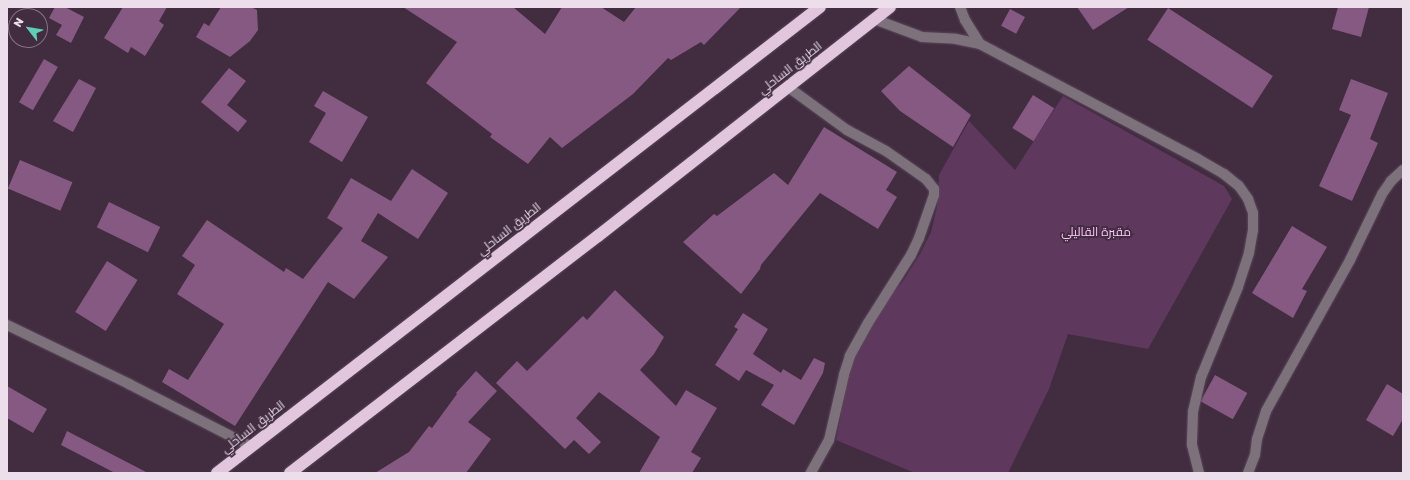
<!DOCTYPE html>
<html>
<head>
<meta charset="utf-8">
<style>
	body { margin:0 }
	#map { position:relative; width:1410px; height:480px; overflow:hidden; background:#412c40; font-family:"Golos Text",Cairo,sans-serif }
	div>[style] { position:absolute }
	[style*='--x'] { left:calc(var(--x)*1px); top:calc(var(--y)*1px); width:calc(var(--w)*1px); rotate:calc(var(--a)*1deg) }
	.green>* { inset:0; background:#5e385d }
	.building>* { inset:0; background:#865983; transform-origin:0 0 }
	.roads { filter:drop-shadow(0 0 1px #5c485b) drop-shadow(0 0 1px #5c485b) }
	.minor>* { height:10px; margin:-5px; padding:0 5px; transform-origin:5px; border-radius:5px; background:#7d727c }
	.highway>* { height:12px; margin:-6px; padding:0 6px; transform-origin:6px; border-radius:6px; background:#e1c6de }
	span { translate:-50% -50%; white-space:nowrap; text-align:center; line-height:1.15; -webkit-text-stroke:3.5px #412c40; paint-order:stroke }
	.street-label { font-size:12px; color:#ecdeea }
	.park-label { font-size:12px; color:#fdc5f9 }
	.frame { position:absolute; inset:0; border:8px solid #ecdeea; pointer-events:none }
	.north { position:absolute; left:8px; top:8px; width:40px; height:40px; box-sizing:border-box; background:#412c40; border:1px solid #857384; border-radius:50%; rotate:301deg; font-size:11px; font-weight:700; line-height:16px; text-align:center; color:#ecdeea }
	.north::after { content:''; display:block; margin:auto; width:14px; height:18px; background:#5eceb8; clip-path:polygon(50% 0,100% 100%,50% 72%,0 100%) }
</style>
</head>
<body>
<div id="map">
	<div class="green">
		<i style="clip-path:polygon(1063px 96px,1224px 186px,1232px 199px,1148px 349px,1068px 334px,1049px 389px,1008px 473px,915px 473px,836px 440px,847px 383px,853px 361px,863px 335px,885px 302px,903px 281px,920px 254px,931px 232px,937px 207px,939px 175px,969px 121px,1015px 170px)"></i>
	</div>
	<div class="building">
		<i style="clip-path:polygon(55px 7px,65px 7px,84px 17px,71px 43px,56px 35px,62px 25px,49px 18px)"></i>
		<i style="clip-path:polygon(123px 7px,167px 7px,159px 21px,164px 25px,145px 56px,131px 47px,128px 53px,104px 38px)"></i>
		<i style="clip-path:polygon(221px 7px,251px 7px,257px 10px,258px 30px,250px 41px,230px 57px,196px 37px,204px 23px,209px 26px)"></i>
		<i style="clip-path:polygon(403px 7px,513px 7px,545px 34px,562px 7px,601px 7px,624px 22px,636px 7px,741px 7px,704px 45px,701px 42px,671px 60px,668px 58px,633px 94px,562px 148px,550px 137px,528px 164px,490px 137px,492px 134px,426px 83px,457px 42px)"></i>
		<i style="clip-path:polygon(1077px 7px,1129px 7px,1093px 30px)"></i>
		<i style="clip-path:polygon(1338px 7px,1369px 7px,1361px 37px,1332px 29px)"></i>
		<i style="left:1168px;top:8px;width:125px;height:38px;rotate:33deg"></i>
		<i style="left:1010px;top:9px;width:17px;height:19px;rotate:28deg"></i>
		<i style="left:44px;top:59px;width:16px;height:50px;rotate:30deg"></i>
		<i style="clip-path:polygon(909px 66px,971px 115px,953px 147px,900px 111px,881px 91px)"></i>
		<i style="clip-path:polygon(229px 68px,246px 81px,227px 105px,247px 121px,238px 132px,201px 102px)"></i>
		<i style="clip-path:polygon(79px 79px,96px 88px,73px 132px,53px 121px)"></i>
		<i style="clip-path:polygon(1351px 79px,1388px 93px,1370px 139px,1378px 143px,1352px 201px,1319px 186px,1351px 115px,1339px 110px)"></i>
		<i style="clip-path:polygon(323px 91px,368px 117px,342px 162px,309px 142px,326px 113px,314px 106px)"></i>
		<i style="left:1033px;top:95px;width:25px;height:39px;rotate:32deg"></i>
		<i style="clip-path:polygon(824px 127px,897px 172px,886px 190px,897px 197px,878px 229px,820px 193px,761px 265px,760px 269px,741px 294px,683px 242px,714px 214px,717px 216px,774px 173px,788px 185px)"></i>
		<i style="left:20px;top:160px;width:57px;height:31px;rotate:23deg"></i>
		<i style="clip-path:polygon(412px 169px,448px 193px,418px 239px,378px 213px,361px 241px,388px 257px,354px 299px,328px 282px,235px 426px,162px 382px,169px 369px,188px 380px,224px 324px,177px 294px,195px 265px,182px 256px,207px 220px,284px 272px,286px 268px,303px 279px,343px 228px,327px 218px,351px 178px,391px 201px)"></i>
		<i style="left:109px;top:202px;width:57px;height:28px;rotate:26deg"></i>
		<i style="clip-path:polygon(1292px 226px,1327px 247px,1302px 289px,1307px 291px,1293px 318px,1252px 293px)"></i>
		<i style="left:107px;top:261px;width:36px;height:60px;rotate:32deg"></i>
		<i style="clip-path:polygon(615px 290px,664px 337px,654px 354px,640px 370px,676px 406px,686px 390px,717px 408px,691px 452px,701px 458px,692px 473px,639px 473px,660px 437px,599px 392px,576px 418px,601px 442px,589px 454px,574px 440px,565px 449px,496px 383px,517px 361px,527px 371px,583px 316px,587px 320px)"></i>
		<i style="clip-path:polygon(743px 313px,768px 329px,753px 354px,781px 373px,783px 369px,801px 380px,814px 358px,825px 363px,823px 373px,794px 425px,761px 405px,774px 385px,746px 370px,739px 381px,715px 365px,738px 329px,734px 327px)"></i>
		<i style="clip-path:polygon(476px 371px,497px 391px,468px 422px,491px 439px,466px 473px,375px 473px,409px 452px,429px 426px,432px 428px,457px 394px,456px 393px)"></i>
		<i style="left:1215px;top:375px;width:37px;height:30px;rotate:29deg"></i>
		<i style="clip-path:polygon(1387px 384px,1403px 394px,1403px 419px,1393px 436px,1366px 420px)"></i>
		<i style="clip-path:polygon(7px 386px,47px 409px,33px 433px,7px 418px)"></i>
		<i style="clip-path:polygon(67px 431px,148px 473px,115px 473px,61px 445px)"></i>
	</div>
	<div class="roads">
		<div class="minor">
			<i style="--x:960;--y:7;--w:14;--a:69"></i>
			<i style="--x:965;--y:20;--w:28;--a:58"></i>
			<i style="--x:874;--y:19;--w:51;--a:20.6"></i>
			<i style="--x:922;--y:37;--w:34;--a:3"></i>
			<i style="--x:956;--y:39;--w:25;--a:12"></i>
			<i style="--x:980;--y:44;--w:246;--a:27.8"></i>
			<i style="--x:1198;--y:159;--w:30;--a:30"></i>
			<i style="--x:1224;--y:174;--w:19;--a:39"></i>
			<i style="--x:1239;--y:186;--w:16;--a:55"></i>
			<i style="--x:1248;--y:199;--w:15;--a:70"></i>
			<i style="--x:1253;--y:213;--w:17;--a:90"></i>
			<i style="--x:1253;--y:230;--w:23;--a:100"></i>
			<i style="--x:1249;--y:253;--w:36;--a:108"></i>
			<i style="--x:1238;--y:287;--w:97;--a:112.3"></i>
			<i style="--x:1201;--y:377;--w:36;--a:103"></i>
			<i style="--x:1193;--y:412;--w:33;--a:92"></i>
			<i style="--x:1192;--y:445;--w:29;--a:76"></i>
			<i style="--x:788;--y:87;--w:73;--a:36.1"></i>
			<i style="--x:847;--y:130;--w:44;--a:28.3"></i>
			<i style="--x:886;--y:151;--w:49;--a:35"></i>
			<i style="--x:926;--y:179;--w:13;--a:51"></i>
			<i style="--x:934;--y:189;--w:6;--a:90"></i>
			<i style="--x:934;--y:195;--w:46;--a:109.2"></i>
			<i style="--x:919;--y:238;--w:19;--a:115"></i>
			<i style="--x:911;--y:255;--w:80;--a:122.3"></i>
			<i style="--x:868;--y:323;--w:38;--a:119"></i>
			<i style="--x:850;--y:356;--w:20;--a:108"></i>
			<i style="--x:844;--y:375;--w:67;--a:103"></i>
			<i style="--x:829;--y:440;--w:38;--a:119"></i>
			<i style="--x:7;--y:325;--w:136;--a:25.8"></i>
			<i style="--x:129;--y:384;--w:136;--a:27.1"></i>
			<i style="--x:1248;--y:473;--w:19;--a:-69"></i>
			<i style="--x:1255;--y:455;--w:16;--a:-83"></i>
			<i style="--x:1257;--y:439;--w:29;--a:-72"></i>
			<i style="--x:1266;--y:411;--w:173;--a:-60.9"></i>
			<i style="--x:1350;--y:260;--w:73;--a:-64.1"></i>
			<i style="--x:1382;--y:194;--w:16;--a:-55"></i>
			<i style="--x:1391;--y:181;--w:16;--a:-43"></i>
		</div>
		<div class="highway">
			<i style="--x:217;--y:473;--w:762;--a:-37.7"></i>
			<i style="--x:290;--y:473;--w:389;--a:-37.6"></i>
			<i style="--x:598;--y:236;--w:371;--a:-38.1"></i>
		</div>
	</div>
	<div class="street-label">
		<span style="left:790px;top:68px;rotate:-38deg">الطريق الساحلي</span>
		<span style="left:509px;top:229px;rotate:-38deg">الطريق الساحلي</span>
		<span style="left:253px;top:427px;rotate:-38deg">الطريق الساحلي</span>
	</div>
	<div class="park-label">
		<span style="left:1096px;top:232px">مقبرة القاليلي</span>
	</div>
	<div class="frame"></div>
	<div class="north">N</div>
</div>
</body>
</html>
